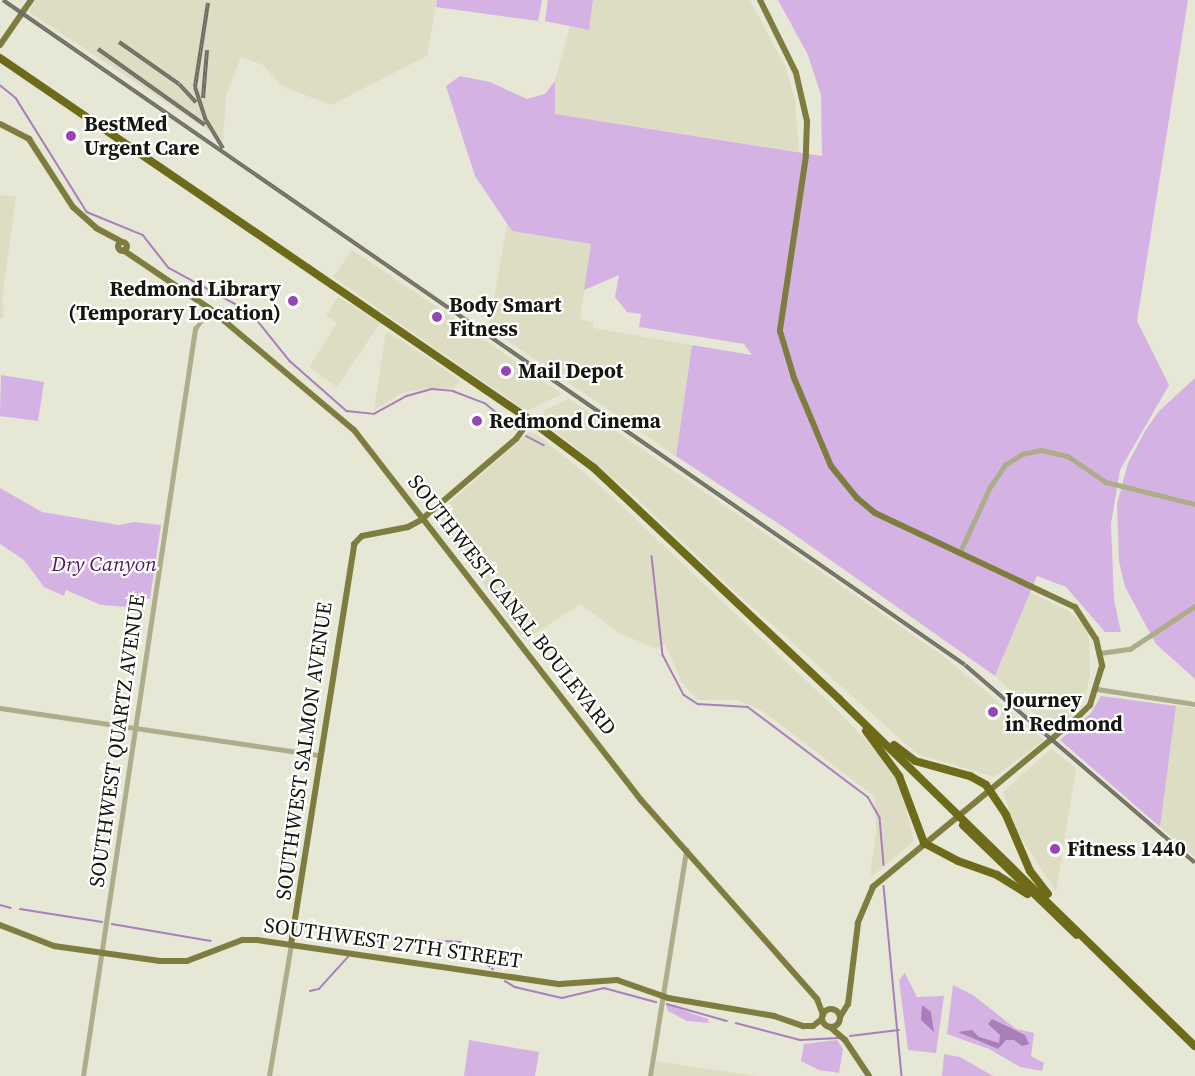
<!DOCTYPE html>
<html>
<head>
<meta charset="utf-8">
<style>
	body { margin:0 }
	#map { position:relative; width:1195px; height:1076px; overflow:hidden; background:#e7e7d6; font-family:"Source Serif 4",serif }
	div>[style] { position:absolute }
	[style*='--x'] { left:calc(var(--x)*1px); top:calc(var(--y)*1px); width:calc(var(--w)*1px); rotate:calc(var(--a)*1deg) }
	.built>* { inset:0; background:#ddddc4 }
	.green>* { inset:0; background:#d5b2e4 }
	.water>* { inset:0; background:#a97fba }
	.stream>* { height:1.5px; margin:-0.75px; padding:0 0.75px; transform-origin:0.75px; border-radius:0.75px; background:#a97fba }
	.minor>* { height:4.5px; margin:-2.25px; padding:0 2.25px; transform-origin:2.25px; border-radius:2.25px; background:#adad8c }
	.major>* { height:6px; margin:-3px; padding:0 3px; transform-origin:3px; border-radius:3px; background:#7e7c3e }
	.major>.ring { margin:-3px; padding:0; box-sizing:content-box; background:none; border:6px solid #7e7c3e; border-radius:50% }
	.highway>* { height:8px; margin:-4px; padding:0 4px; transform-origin:4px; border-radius:4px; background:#6d6a19 }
	.rail>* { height:4px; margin-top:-2px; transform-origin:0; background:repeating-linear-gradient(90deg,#fff 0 4.5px,#6d6d62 0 9px); box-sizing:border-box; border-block:2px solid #6d6d62 }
	.dots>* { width:16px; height:16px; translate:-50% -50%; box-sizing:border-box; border:3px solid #fff; border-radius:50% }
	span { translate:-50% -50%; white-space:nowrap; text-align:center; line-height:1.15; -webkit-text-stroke:4.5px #fff; paint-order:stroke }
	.poi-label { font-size:21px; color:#161610; font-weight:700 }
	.left { translate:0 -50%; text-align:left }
	.right { translate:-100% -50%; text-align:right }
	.park-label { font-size:21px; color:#521c65; font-style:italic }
	.street-label { font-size:21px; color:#161610 }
</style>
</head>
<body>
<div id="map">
	<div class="built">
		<i style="clip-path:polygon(36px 0,437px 0,427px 56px,331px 105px,282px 86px,263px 65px,241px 57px,226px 96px,223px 140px,29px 12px)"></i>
		<i style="clip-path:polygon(593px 0,750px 0,786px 68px,795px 100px,799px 152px,554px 114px,555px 81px,570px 26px,589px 29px)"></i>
		<i style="clip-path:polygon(0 195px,16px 197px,2px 299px,4px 317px,0 319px)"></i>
		<i style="clip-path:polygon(507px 224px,512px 231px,592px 243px,580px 319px,593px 322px,593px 328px,692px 345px,676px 456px,489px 328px)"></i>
		<i style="clip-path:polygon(352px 250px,449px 315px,562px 394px,527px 411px,429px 344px,333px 277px)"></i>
		<i style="clip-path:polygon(338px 297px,380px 323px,337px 387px,309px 367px,337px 323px,326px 315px)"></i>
		<i style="clip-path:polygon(386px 331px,430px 359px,460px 381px,453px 389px,427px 388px,402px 393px,374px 411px)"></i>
		<i style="clip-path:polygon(569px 399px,942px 655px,1044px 740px,994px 777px,917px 754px,721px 579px,630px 492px,543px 421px,544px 410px)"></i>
		<i style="clip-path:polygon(529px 432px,538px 435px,606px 491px,842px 715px,886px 762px,901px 788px,914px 841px,870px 878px,876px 831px,875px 797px,764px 712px,738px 700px,697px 700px,682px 682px,665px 644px,655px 648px,619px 633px,581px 604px,524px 640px,434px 517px)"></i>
		<i style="clip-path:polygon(1030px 592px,1070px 612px,1084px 625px,1089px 639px,1090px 674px,1086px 694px,1076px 711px,1054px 732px,995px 676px)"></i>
		<i style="clip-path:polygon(1176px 706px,1195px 708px,1195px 857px,1160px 827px)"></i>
		<i style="clip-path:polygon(1051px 749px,1076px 768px,1056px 891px,1017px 832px,1003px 792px)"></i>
		<i style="clip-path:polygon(656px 1061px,755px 1076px,654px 1076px)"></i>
	</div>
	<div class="green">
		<i style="clip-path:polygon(437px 0,542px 0,538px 21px,436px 7px)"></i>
		<i style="clip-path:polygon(548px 0,593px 0,589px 30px,545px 21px)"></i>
		<i style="clip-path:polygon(778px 0,1188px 0,1137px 321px,1169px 385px,1120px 470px,1111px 524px,1114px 600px,1121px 632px,1105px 632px,1066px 587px,1037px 576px,995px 676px,785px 528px,676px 456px,692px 345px,752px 355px,744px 344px,639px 327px,641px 314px,627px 312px,615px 297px,619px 275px,584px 290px,591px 244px,512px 231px,475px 176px,446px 86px,460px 76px,490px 82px,527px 99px,545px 94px,555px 81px,555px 114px,822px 156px,821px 95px,808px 55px)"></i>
		<i style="clip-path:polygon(1px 375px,44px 382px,38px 421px,0 416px)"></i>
		<i style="clip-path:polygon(1195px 378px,1195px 679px,1156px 644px,1125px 587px,1119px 561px,1117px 504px,1128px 463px,1145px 431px,1159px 411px)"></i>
		<i style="clip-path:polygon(0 488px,42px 512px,119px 525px,134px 522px,161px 525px,150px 599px,128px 597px,127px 607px,101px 605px,66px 590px,64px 596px,44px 587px,24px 560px,0 544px)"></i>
		<i style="clip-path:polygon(1101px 696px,1176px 706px,1160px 827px,1060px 740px,1091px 713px)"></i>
		<i style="clip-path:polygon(905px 973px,917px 997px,944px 996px,936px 1053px,908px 1050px,899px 980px)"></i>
		<i style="clip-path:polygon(953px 985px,973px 995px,1016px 1029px,1034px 1033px,1031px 1056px,1044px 1063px,1042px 1071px,1020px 1067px,989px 1049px,947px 1034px)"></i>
		<i style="clip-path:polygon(666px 1004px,708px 1019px,709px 1023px,687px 1021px,668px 1011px)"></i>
		<i style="clip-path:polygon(469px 1040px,539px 1052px,535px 1076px,464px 1076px)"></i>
		<i style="clip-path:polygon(837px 1040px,843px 1049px,839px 1073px,819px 1070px,801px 1061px,804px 1044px)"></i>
		<i style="clip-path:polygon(944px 1054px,960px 1057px,993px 1076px,942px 1076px)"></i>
	</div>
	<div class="water">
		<i style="clip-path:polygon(922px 1005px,931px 1012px,934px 1032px,921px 1020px)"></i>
		<i style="clip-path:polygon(992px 1019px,1025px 1035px,1029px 1044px,1022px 1046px,1014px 1040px,1006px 1040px,998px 1049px,958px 1032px,972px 1030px,979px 1037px,999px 1043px,1000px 1035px,988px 1024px)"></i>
	</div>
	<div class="stream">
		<i style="--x:0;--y:85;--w:21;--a:39"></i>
		<i style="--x:16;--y:98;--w:134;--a:58.1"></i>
		<i style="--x:87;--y:212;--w:61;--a:22.3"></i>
		<i style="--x:143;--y:235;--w:42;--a:51.8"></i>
		<i style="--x:169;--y:268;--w:80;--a:28.5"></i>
		<i style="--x:239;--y:306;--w:23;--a:38"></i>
		<i style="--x:257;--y:320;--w:53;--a:51.2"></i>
		<i style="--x:290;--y:361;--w:76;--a:41.3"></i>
		<i style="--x:347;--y:411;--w:27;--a:6"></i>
		<i style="--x:374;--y:414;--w:38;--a:-29"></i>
		<i style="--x:407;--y:396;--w:26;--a:-16"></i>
		<i style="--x:432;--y:389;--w:21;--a:5"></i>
		<i style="--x:453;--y:391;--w:34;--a:21"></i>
		<i style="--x:485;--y:403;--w:40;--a:40"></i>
		<i style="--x:526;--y:436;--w:20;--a:27"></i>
		<i style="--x:652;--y:556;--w:100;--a:83.7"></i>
		<i style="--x:663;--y:655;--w:45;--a:62.3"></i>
		<i style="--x:684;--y:695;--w:17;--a:33"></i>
		<i style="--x:698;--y:704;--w:50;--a:3.4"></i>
		<i style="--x:748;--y:707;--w:150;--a:36.9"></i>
		<i style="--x:868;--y:797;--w:24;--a:60"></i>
		<i style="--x:880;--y:818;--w:47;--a:85.1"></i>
		<i style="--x:884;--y:886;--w:191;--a:84.6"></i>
		<i style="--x:0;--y:905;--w:11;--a:15"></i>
		<i style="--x:20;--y:909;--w:83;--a:9"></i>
		<i style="--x:112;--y:924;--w:100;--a:9.7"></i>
		<i style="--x:359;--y:948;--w:29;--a:-20"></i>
		<i style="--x:386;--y:938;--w:75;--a:3.1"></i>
		<i style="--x:461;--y:942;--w:42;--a:40.2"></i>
		<i style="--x:505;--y:981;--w:12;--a:31"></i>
		<i style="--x:515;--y:987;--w:48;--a:13.2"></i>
		<i style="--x:562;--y:998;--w:43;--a:-13.4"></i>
		<i style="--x:604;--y:988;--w:54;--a:15.1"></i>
		<i style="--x:310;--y:991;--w:9;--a:-13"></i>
		<i style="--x:319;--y:989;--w:43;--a:-47.8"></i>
		<i style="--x:667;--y:1004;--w:62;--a:15.8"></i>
		<i style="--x:736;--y:1023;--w:66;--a:14.9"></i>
		<i style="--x:800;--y:1040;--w:39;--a:-3"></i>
		<i style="--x:850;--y:1036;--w:49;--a:-7"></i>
	</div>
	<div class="minor">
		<i style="--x:959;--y:554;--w:74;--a:-65.2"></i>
		<i style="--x:990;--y:487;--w:27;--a:-56"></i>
		<i style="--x:1005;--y:465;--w:20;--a:-33"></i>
		<i style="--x:1022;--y:454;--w:19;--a:-12"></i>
		<i style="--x:1041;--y:450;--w:28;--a:13"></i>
		<i style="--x:1068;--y:456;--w:46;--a:34.4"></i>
		<i style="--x:1106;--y:482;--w:92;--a:13.9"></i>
		<i style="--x:1100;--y:653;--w:30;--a:-8"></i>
		<i style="--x:1130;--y:649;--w:78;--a:-33.5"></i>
		<i style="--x:1097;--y:689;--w:99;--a:8.7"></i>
		<i style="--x:0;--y:708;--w:323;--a:8.4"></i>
		<i style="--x:83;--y:1076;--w:755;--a:-81.47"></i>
		<i style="--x:195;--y:329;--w:25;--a:-56"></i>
		<i style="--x:269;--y:1076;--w:134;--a:-80.5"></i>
		<i style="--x:650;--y:1076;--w:229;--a:-80.9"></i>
	</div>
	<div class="major">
		<i style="--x:760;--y:0;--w:81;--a:63.7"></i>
		<i style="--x:796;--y:73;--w:49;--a:77.1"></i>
		<i style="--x:807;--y:121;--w:35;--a:92"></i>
		<i style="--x:806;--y:156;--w:177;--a:98.5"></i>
		<i style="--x:780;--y:331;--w:49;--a:73.4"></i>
		<i style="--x:794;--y:378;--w:95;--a:67.2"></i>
		<i style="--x:831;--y:466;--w:41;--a:50.9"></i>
		<i style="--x:857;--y:498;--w:23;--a:40"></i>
		<i style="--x:875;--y:513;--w:221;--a:25.2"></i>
		<i style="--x:1075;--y:607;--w:38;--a:57"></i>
		<i style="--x:1096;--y:639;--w:28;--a:77"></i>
		<i style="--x:1102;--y:666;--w:41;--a:107.1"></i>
		<i style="--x:1090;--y:705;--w:18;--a:135"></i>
		<i style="--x:1077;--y:718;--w:265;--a:140.4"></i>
		<i style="--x:873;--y:887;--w:39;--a:113"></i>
		<i style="--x:858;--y:923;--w:82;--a:97"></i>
		<i style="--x:848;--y:1004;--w:15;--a:122"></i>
		<i style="--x:0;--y:45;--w:55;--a:-55.4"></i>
		<i style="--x:0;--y:124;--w:33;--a:27"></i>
		<i style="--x:29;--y:139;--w:81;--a:57.1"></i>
		<i style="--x:73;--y:207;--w:31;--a:42"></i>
		<i style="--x:96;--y:228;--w:27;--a:28"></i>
		<i class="ring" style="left:117.5px;top:241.5px;width:3px;height:3px"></i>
		<i style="--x:123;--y:250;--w:104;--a:34"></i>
		<i style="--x:209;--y:308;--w:189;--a:40.1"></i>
		<i style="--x:354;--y:430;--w:468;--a:52.2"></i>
		<i style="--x:641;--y:800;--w:266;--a:48.5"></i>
		<i style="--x:817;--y:999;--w:17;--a:69"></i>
		<i style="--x:0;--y:925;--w:58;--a:21.3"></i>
		<i style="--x:54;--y:946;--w:107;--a:8.1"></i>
		<i style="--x:160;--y:961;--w:27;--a:0"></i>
		<i style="--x:187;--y:961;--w:59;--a:-20.9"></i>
		<i style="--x:242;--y:940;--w:15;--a:0"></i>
		<i style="--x:257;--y:940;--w:306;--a:8.3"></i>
		<i style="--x:560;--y:984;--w:57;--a:-4"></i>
		<i style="--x:617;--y:980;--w:54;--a:19.4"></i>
		<i style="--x:668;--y:998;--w:108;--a:9.6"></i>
		<i style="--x:774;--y:1016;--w:31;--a:19"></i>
		<i style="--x:803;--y:1026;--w:10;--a:0"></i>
		<i style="--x:813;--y:1026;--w:11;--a:-38"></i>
		<i style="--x:291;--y:944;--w:405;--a:-81"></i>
		<i style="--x:354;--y:544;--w:11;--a:-45"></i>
		<i style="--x:362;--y:536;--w:47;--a:-11.1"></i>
		<i style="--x:408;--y:527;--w:15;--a:-28"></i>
		<i style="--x:421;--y:520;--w:125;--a:-40.5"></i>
		<i style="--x:516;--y:439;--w:24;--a:-54"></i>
		<i class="ring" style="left:822px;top:1009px;width:12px;height:12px"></i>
		<i style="--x:830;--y:1027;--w:20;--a:41"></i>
		<i style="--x:845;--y:1040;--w:43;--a:56.3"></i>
	</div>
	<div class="highway">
		<i style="--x:0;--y:58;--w:642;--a:34.33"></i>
		<i style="--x:530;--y:420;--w:80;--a:36.9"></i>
		<i style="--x:594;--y:468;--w:337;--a:43.3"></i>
		<i style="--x:839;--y:699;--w:497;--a:44.3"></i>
		<i style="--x:866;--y:731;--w:56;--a:53.7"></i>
		<i style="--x:899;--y:776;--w:72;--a:69.5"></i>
		<i style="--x:924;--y:843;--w:38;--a:28"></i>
		<i style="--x:958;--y:861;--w:41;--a:19.7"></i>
		<i style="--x:997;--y:875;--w:36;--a:32"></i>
		<i style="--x:894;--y:745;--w:26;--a:37"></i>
		<i style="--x:915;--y:761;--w:57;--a:15.3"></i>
		<i style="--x:970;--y:776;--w:18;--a:29"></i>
		<i style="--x:986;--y:785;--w:36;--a:56"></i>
		<i style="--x:1006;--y:815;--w:61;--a:66.8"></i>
		<i style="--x:1030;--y:871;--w:29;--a:52"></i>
		<i style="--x:963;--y:825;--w:158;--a:44"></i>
	</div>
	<div class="rail">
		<i style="--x:3;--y:0;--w:1169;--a:34.65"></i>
		<i style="--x:965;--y:665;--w:303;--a:40.7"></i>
		<i style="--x:208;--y:3;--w:85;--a:98.8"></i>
		<i style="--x:195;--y:87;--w:35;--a:72"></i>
		<i style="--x:206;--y:120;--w:33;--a:59"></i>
		<i style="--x:119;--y:42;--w:73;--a:35"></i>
		<i style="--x:179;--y:84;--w:25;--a:47"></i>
		<i style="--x:98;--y:49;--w:131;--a:35.4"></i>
		<i style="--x:203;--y:98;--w:48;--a:-85.2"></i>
	</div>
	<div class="dots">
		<i style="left:71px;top:136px;background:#9745b4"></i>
		<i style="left:293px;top:301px;background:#9745b4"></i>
		<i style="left:437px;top:317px;background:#9745b4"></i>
		<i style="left:506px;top:371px;background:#9745b4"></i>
		<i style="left:477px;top:421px;background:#9745b4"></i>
		<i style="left:993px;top:712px;background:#9745b4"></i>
		<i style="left:1055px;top:849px;background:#9745b4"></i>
	</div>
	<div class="poi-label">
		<span class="left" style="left:84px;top:136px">BestMed<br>Urgent Care</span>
		<span class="right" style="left:281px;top:301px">Redmond Library<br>(Temporary Location)</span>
		<span class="left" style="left:449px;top:317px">Body Smart<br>Fitness</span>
		<span class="left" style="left:518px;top:371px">Mail Depot</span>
		<span class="left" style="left:489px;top:421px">Redmond Cinema</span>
		<span class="left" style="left:1005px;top:712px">Journey<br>in Redmond</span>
		<span class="left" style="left:1067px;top:849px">Fitness 1440</span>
	</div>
	<div class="park-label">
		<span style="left:104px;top:564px">Dry Canyon</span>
	</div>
	<div class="street-label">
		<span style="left:512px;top:605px;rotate:52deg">SOUTHWEST CANAL BOULEVARD</span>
		<span style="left:117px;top:741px;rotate:-82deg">SOUTHWEST QUARTZ AVENUE</span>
		<span style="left:304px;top:751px;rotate:-82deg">SOUTHWEST SALMON AVENUE</span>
		<span style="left:393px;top:943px;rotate:8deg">SOUTHWEST 27TH STREET</span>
	</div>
</div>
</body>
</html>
